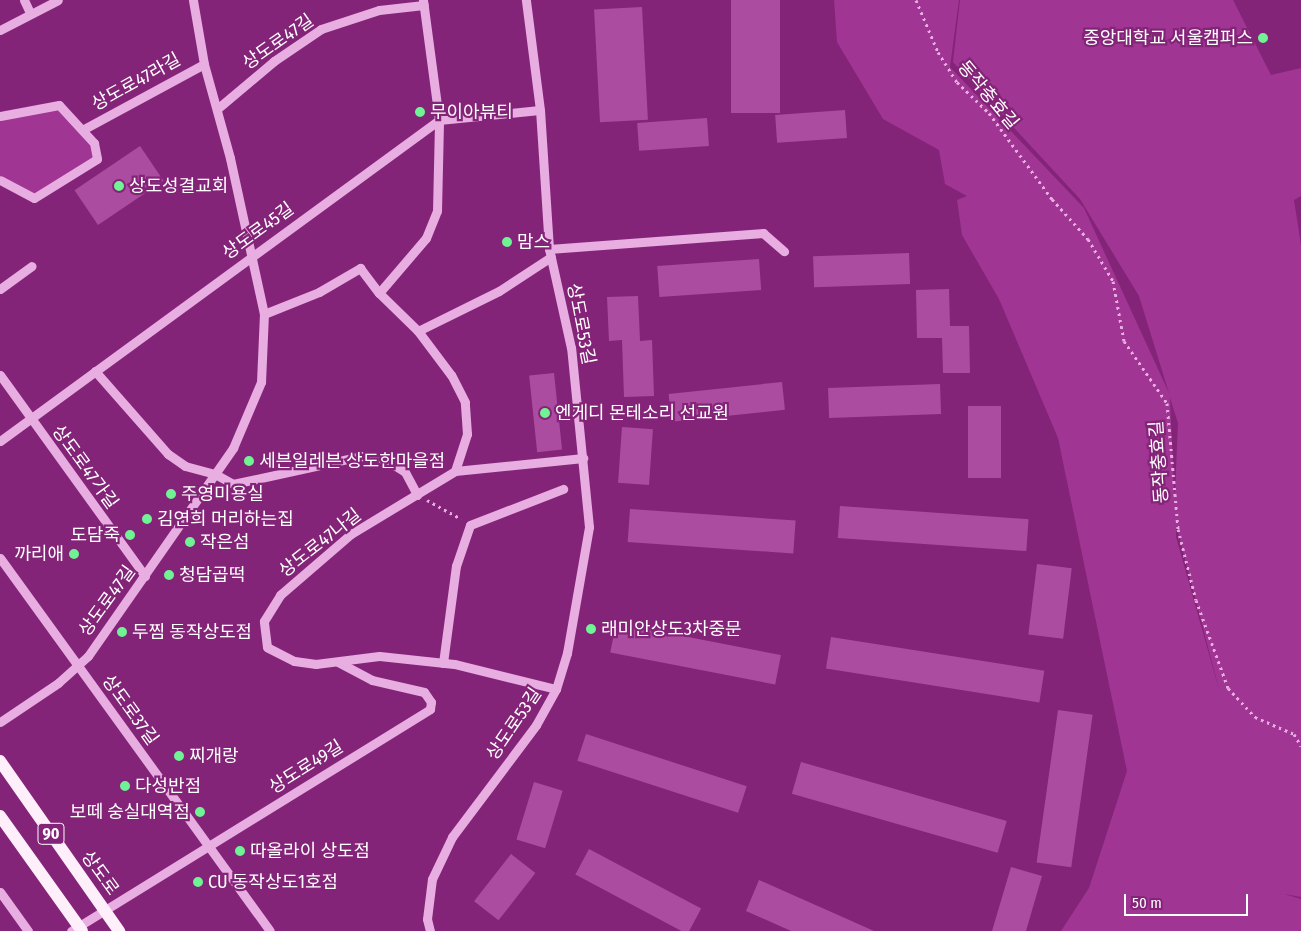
<!DOCTYPE html>
<html>
<head>
<meta charset="utf-8">
<style>
	body { margin:0 }
	#map { position:relative; width:1301px; height:931px; overflow:hidden; background:#842478; font-family:"Fira Sans Condensed","Noto Sans KR",sans-serif }
	div>[style] { position:absolute }
	[style*='--x'] { left:calc(var(--x)*1px); top:calc(var(--y)*1px); width:calc(var(--w)*1px); rotate:calc(var(--a)*1deg) }
	.green>* { inset:0; background:#a03593 }
	.building>* { inset:0; background:#ac4ca1; transform-origin:0 0 }
	.path>* { height:3px; margin-top:-1.5px; transform-origin:0; background:repeating-linear-gradient(90deg,#e8ade1 0 2.5px,transparent 0 6.5px) }
	.minor>* { height:9px; margin:-4.5px; padding:0 4.5px; transform-origin:4.5px; border-radius:4.5px; background:#e8ade1 }
	.major>* { height:12px; margin:-6px; padding:0 6px; transform-origin:6px; border-radius:6px; background:#feeffb }
	.dots>* { width:14px; height:14px; translate:-50% -50%; box-sizing:border-box; border:2px solid #842478; border-radius:50% }
	span { translate:-50% -50%; white-space:nowrap; text-align:center; line-height:1.15; -webkit-text-stroke:4.5px #842478; paint-order:stroke }
	.shield-label span { padding:1px 4px; background:#842478; border:1px solid; border-radius:4px; -webkit-text-stroke-width:0 }
	.shield-label { font-size:16px; color:#fff; font-weight:700 }
	.poi-label { font-size:18px; color:#fff }
	.right { translate:-100% -50%; text-align:right }
	.left { translate:0 -50%; text-align:left }
	.street-label { font-size:18px; color:#fff }
	.scale { position:absolute; left:1124px; top:894px; width:124px; height:22px; box-sizing:border-box; border:2px solid #fff; border-top:0; padding-left:6px; font-size:15px; line-height:18px; white-space:nowrap; color:#fff; -webkit-text-stroke:4px #842478; paint-order:stroke }
</style>
</head>
<body>
<div id="map">
	<div class="green">
		<i style="clip-path:polygon(evenodd,834px 0,959px 0,950px 67px,1084px 208px,1169px 393px,1139px 296px,1080px 199px,953px 62px,960px 0,1233px 0,1271px 75px,1301px 68px,1301px 196px,1294px 200px,1301px 245px,1301px 897px,1284px 894px,1301px 899px,1301px 931px,1061px 931px,1089px 888px,1127px 771px,1058px 438px,999px 299px,962px 235px,957px 200px,967px 196px,945px 184px,939px 150px,883px 119px,837px 42px,834px 0,1170px 398px,1178px 423px,1175px 493px,1174px 492px,1170px 398px,834px 0,1176px 528px,1177px 528px,1220px 693px,1176px 537px,1176px 528px)"></i>
		<i style="clip-path:polygon(58px 108px,82px 130px,97px 159px,37px 196px,0 176px,0 117px)"></i>
	</div>
	<div class="building">
		<i style="left:731px;top:0;width:49px;height:113px"></i>
		<i style="left:642px;top:7px;width:113px;height:48px;rotate:87deg"></i>
		<i style="left:845px;top:110px;width:28px;height:70px;rotate:86deg"></i>
		<i style="left:707px;top:118px;width:28px;height:70px;rotate:86deg"></i>
		<i style="left:140px;top:146px;width:42px;height:79px;rotate:56deg"></i>
		<i style="left:909px;top:253px;width:31px;height:96px;rotate:88deg"></i>
		<i style="left:759px;top:259px;width:31px;height:102px;rotate:86deg"></i>
		<i style="clip-path:polygon(949px 289px,950px 326px,969px 326px,970px 373px,943px 373px,942px 338px,917px 338px,916px 290px)"></i>
		<i style="clip-path:polygon(638px 296px,640px 341px,652px 340px,654px 396px,624px 397px,622px 340px,609px 341px,607px 297px)"></i>
		<i style="left:554px;top:373px;width:77px;height:25px;rotate:84deg"></i>
		<i style="left:782px;top:382px;width:28px;height:114px;rotate:84deg"></i>
		<i style="left:940px;top:384px;width:30px;height:112px;rotate:88deg"></i>
		<i style="left:968px;top:406px;width:33px;height:72px"></i>
		<i style="left:622px;top:427px;width:31px;height:56px;rotate:4deg"></i>
		<i style="left:840px;top:506px;width:189px;height:32px;rotate:4deg"></i>
		<i style="left:630px;top:509px;width:166px;height:33px;rotate:4deg"></i>
		<i style="left:1037px;top:564px;width:35px;height:71px;rotate:7deg"></i>
		<i style="left:616px;top:623px;width:168px;height:30px;rotate:11deg"></i>
		<i style="left:831px;top:637px;width:216px;height:32px;rotate:9deg"></i>
		<i style="left:1058px;top:710px;width:35px;height:154px;rotate:8deg"></i>
		<i style="left:586px;top:734px;width:169px;height:28px;rotate:18deg"></i>
		<i style="left:801px;top:762px;width:214px;height:33px;rotate:16deg"></i>
		<i style="left:534px;top:782px;width:30px;height:60px;rotate:17deg"></i>
		<i style="left:589px;top:849px;width:127px;height:29px;rotate:28deg"></i>
		<i style="left:511px;top:854px;width:31px;height:60px;rotate:38deg"></i>
		<i style="clip-path:polygon(1011px 867px,1042px 876px,1026px 931px,992px 931px)"></i>
		<i style="clip-path:polygon(759px 880px,874px 931px,791px 931px,746px 911px)"></i>
	</div>
	<div class="path">
		<i style="--x:916;--y:0;--w:56;--a:67.1"></i>
		<i style="--x:938;--y:52;--w:36;--a:58"></i>
		<i style="--x:957;--y:82;--w:45;--a:44.1"></i>
		<i style="--x:989;--y:113;--w:107;--a:53.8"></i>
		<i style="--x:1052;--y:199;--w:54;--a:48"></i>
		<i style="--x:1088;--y:239;--w:49;--a:59.2"></i>
		<i style="--x:1113;--y:281;--w:61;--a:79.6"></i>
		<i style="--x:1124;--y:341;--w:75;--a:55.3"></i>
		<i style="--x:1167;--y:403;--w:126;--a:85"></i>
		<i style="--x:1178;--y:529;--w:73;--a:75.8"></i>
		<i style="--x:1196;--y:600;--w:94;--a:70"></i>
		<i style="--x:1228;--y:688;--w:40;--a:47"></i>
		<i style="--x:1255;--y:717;--w:43;--a:23.6"></i>
		<i style="--x:1294;--y:734;--w:14;--a:60"></i>
		<i style="--x:427;--y:500;--w:39;--a:29"></i>
	</div>
	<div class="minor">
		<i style="--x:24;--y:0;--w:14;--a:65"></i>
		<i style="--x:0;--y:30;--w:65;--a:-27.3"></i>
		<i style="--x:217;--y:109;--w:75;--a:-40.1"></i>
		<i style="--x:274;--y:61;--w:57;--a:-34.2"></i>
		<i style="--x:321;--y:29;--w:61;--a:-18.1"></i>
		<i style="--x:379;--y:10;--w:45;--a:-6.3"></i>
		<i style="--x:0;--y:116;--w:60;--a:-10.6"></i>
		<i style="--x:59;--y:105;--w:52;--a:47.4"></i>
		<i style="--x:94;--y:143;--w:16;--a:79"></i>
		<i style="--x:97;--y:159;--w:74;--a:148.2"></i>
		<i style="--x:34;--y:198;--w:38;--a:-152"></i>
		<i style="--x:84;--y:129;--w:136;--a:-28.4"></i>
		<i style="--x:549;--y:249;--w:215;--a:-4.3"></i>
		<i style="--x:763;--y:233;--w:28;--a:41"></i>
		<i style="--x:0;--y:289;--w:39;--a:-36"></i>
		<i style="--x:264;--y:314;--w:59;--a:-21.8"></i>
		<i style="--x:319;--y:292;--w:48;--a:-30.3"></i>
		<i style="--x:360;--y:268;--w:31;--a:53"></i>
		<i style="--x:418;--y:331;--w:90;--a:-26.3"></i>
		<i style="--x:499;--y:291;--w:62;--a:-33.2"></i>
		<i style="--x:95;--y:371;--w:111;--a:48.7"></i>
		<i style="--x:168;--y:454;--w:21;--a:35"></i>
		<i style="--x:185;--y:466;--w:31;--a:15"></i>
		<i style="--x:215;--y:474;--w:21;--a:29"></i>
		<i style="--x:233;--y:484;--w:131;--a:-12.3"></i>
		<i style="--x:361;--y:456;--w:25;--a:9"></i>
		<i style="--x:386;--y:460;--w:22;--a:32"></i>
		<i style="--x:405;--y:472;--w:26;--a:62"></i>
		<i style="--x:0;--y:375;--w:248;--a:54.2"></i>
		<i style="--x:0;--y:441;--w:544;--a:-36.17"></i>
		<i style="--x:439;--y:120;--w:121;--a:-97.6"></i>
		<i style="--x:455;--y:471;--w:39;--a:-72"></i>
		<i style="--x:467;--y:434;--w:32;--a:-94"></i>
		<i style="--x:465;--y:402;--w:30;--a:-117"></i>
		<i style="--x:451;--y:375;--w:55;--a:-126.9"></i>
		<i style="--x:418;--y:331;--w:54;--a:-135.7"></i>
		<i style="--x:379;--y:293;--w:72;--a:-49.5"></i>
		<i style="--x:426;--y:238;--w:29;--a:-68"></i>
		<i style="--x:437;--y:211;--w:91;--a:-88.7"></i>
		<i style="--x:439;--y:120;--w:101;--a:-5.7"></i>
		<i style="--x:0;--y:558;--w:460;--a:54.1"></i>
		<i style="--x:443;--y:663;--w:98;--a:-82.4"></i>
		<i style="--x:456;--y:566;--w:43;--a:-71.1"></i>
		<i style="--x:470;--y:525;--w:100;--a:-21.2"></i>
		<i style="--x:556;--y:689;--w:105;--a:-166.2"></i>
		<i style="--x:454;--y:664;--w:75;--a:-173.9"></i>
		<i style="--x:379;--y:656;--w:64;--a:172.8"></i>
		<i style="--x:316;--y:664;--w:22;--a:-172"></i>
		<i style="--x:294;--y:661;--w:30;--a:-153"></i>
		<i style="--x:267;--y:647;--w:26;--a:-97"></i>
		<i style="--x:264;--y:621;--w:31;--a:-58"></i>
		<i style="--x:280;--y:595;--w:94;--a:-40.7"></i>
		<i style="--x:351;--y:534;--w:122;--a:-31.2"></i>
		<i style="--x:455;--y:471;--w:129;--a:-5.8"></i>
		<i style="--x:0;--y:722;--w:70;--a:-33.9"></i>
		<i style="--x:58;--y:683;--w:40;--a:-42"></i>
		<i style="--x:88;--y:656;--w:254;--a:-55.1"></i>
		<i style="--x:233;--y:448;--w:72;--a:-67"></i>
		<i style="--x:261;--y:382;--w:68;--a:-87.5"></i>
		<i style="--x:264;--y:314;--w:160;--a:-102.3"></i>
		<i style="--x:230;--y:158;--w:98;--a:-105.5"></i>
		<i style="--x:204;--y:64;--w:65;--a:-99.8"></i>
		<i style="--x:0;--y:892;--w:48;--a:54.3"></i>
		<i style="--x:71;--y:931;--w:422;--a:-31.7"></i>
		<i style="--x:430;--y:709;--w:7;--a:-82"></i>
		<i style="--x:431;--y:702;--w:12;--a:-125"></i>
		<i style="--x:424;--y:692;--w:53;--a:-167"></i>
		<i style="--x:372;--y:680;--w:38;--a:-152"></i>
		<i style="--x:430;--y:931;--w:12;--a:-104"></i>
		<i style="--x:427;--y:919;--w:40;--a:-82.9"></i>
		<i style="--x:432;--y:879;--w:47;--a:-64.5"></i>
		<i style="--x:452;--y:837;--w:140;--a:-53.1"></i>
		<i style="--x:536;--y:725;--w:41;--a:-60.9"></i>
		<i style="--x:556;--y:689;--w:38;--a:-73"></i>
		<i style="--x:567;--y:653;--w:128;--a:-80.1"></i>
		<i style="--x:589;--y:527;--w:180;--a:-95.7"></i>
		<i style="--x:571;--y:348;--w:101;--a:-102.5"></i>
		<i style="--x:549;--y:249;--w:139;--a:-93.7"></i>
		<i style="--x:540;--y:110;--w:111;--a:-97.3"></i>
	</div>
	<div class="major">
		<i style="--x:0;--y:761;--w:208;--a:55"></i>
		<i style="--x:0;--y:816;--w:141;--a:54.5"></i>
	</div>
	<div class="dots">
		<i style="left:1263px;top:38px;background:#70f394"></i>
		<i style="left:420px;top:112px;background:#70f394"></i>
		<i style="left:119px;top:186px;background:#70f394"></i>
		<i style="left:507px;top:242px;background:#70f394"></i>
		<i style="left:545px;top:413px;background:#70f394"></i>
		<i style="left:249px;top:461px;background:#70f394"></i>
		<i style="left:171px;top:494px;background:#70f394"></i>
		<i style="left:147px;top:519px;background:#70f394"></i>
		<i style="left:130px;top:535px;background:#70f394"></i>
		<i style="left:190px;top:542px;background:#70f394"></i>
		<i style="left:74px;top:554px;background:#70f394"></i>
		<i style="left:169px;top:575px;background:#70f394"></i>
		<i style="left:591px;top:629px;background:#70f394"></i>
		<i style="left:122px;top:632px;background:#70f394"></i>
		<i style="left:179px;top:756px;background:#70f394"></i>
		<i style="left:125px;top:786px;background:#70f394"></i>
		<i style="left:200px;top:812px;background:#70f394"></i>
		<i style="left:240px;top:851px;background:#70f394"></i>
		<i style="left:198px;top:882px;background:#70f394"></i>
	</div>
	<div class="shield-label">
		<span style="left:51px;top:834px">90</span>
	</div>
	<div class="poi-label">
		<span class="right" style="left:1253px;top:38px">중앙대학교 서울캠퍼스</span>
		<span class="left" style="left:430px;top:112px">무이아뷰티</span>
		<span class="left" style="left:129px;top:186px">상도성결교회</span>
		<span class="left" style="left:517px;top:242px">맘스</span>
		<span class="left" style="left:555px;top:413px">엔게디 몬테소리 선교원</span>
		<span class="left" style="left:259px;top:461px">세븐일레븐 상도한마을점</span>
		<span class="left" style="left:181px;top:494px">주영미용실</span>
		<span class="left" style="left:157px;top:519px">김연희 머리하는집</span>
		<span class="right" style="left:120px;top:535px">도담죽</span>
		<span class="left" style="left:200px;top:542px">작은섬</span>
		<span class="right" style="left:64px;top:554px">까리애</span>
		<span class="left" style="left:179px;top:575px">청담곱떡</span>
		<span class="left" style="left:601px;top:629px">래미안상도3차중문</span>
		<span class="left" style="left:132px;top:632px">두찜 동작상도점</span>
		<span class="left" style="left:189px;top:756px">찌개랑</span>
		<span class="left" style="left:135px;top:786px">다성반점</span>
		<span class="right" style="left:190px;top:812px">보떼 숭실대역점</span>
		<span class="left" style="left:250px;top:851px">따올라이 상도점</span>
		<span class="left" style="left:208px;top:882px">CU 동작상도1호점</span>
	</div>
	<div class="street-label">
		<span style="left:278px;top:42px;rotate:-35deg">상도로47길</span>
		<span style="left:136px;top:82px;rotate:-29deg">상도로47라길</span>
		<span style="left:988px;top:95px;rotate:50deg">동작충효길</span>
		<span style="left:258px;top:231px;rotate:-36deg">상도로45길</span>
		<span style="left:581px;top:324px;rotate:79deg">상도로53길</span>
		<span style="left:1159px;top:462px;rotate:-94deg">동작충효길</span>
		<span style="left:85px;top:467px;rotate:54deg">상도로47가길</span>
		<span style="left:320px;top:543px;rotate:-38deg">상도로47나길</span>
		<span style="left:107px;top:601px;rotate:-54deg">상도로47길</span>
		<span style="left:130px;top:710px;rotate:54deg">상도로37길</span>
		<span style="left:514px;top:724px;rotate:-56deg">상도로53길</span>
		<span style="left:306px;top:767px;rotate:-32deg">상도로49길</span>
		<span style="left:100px;top:873px;rotate:54deg">상도로</span>
	</div>
	<div class="scale">50 m</div>
</div>
</body>
</html>
